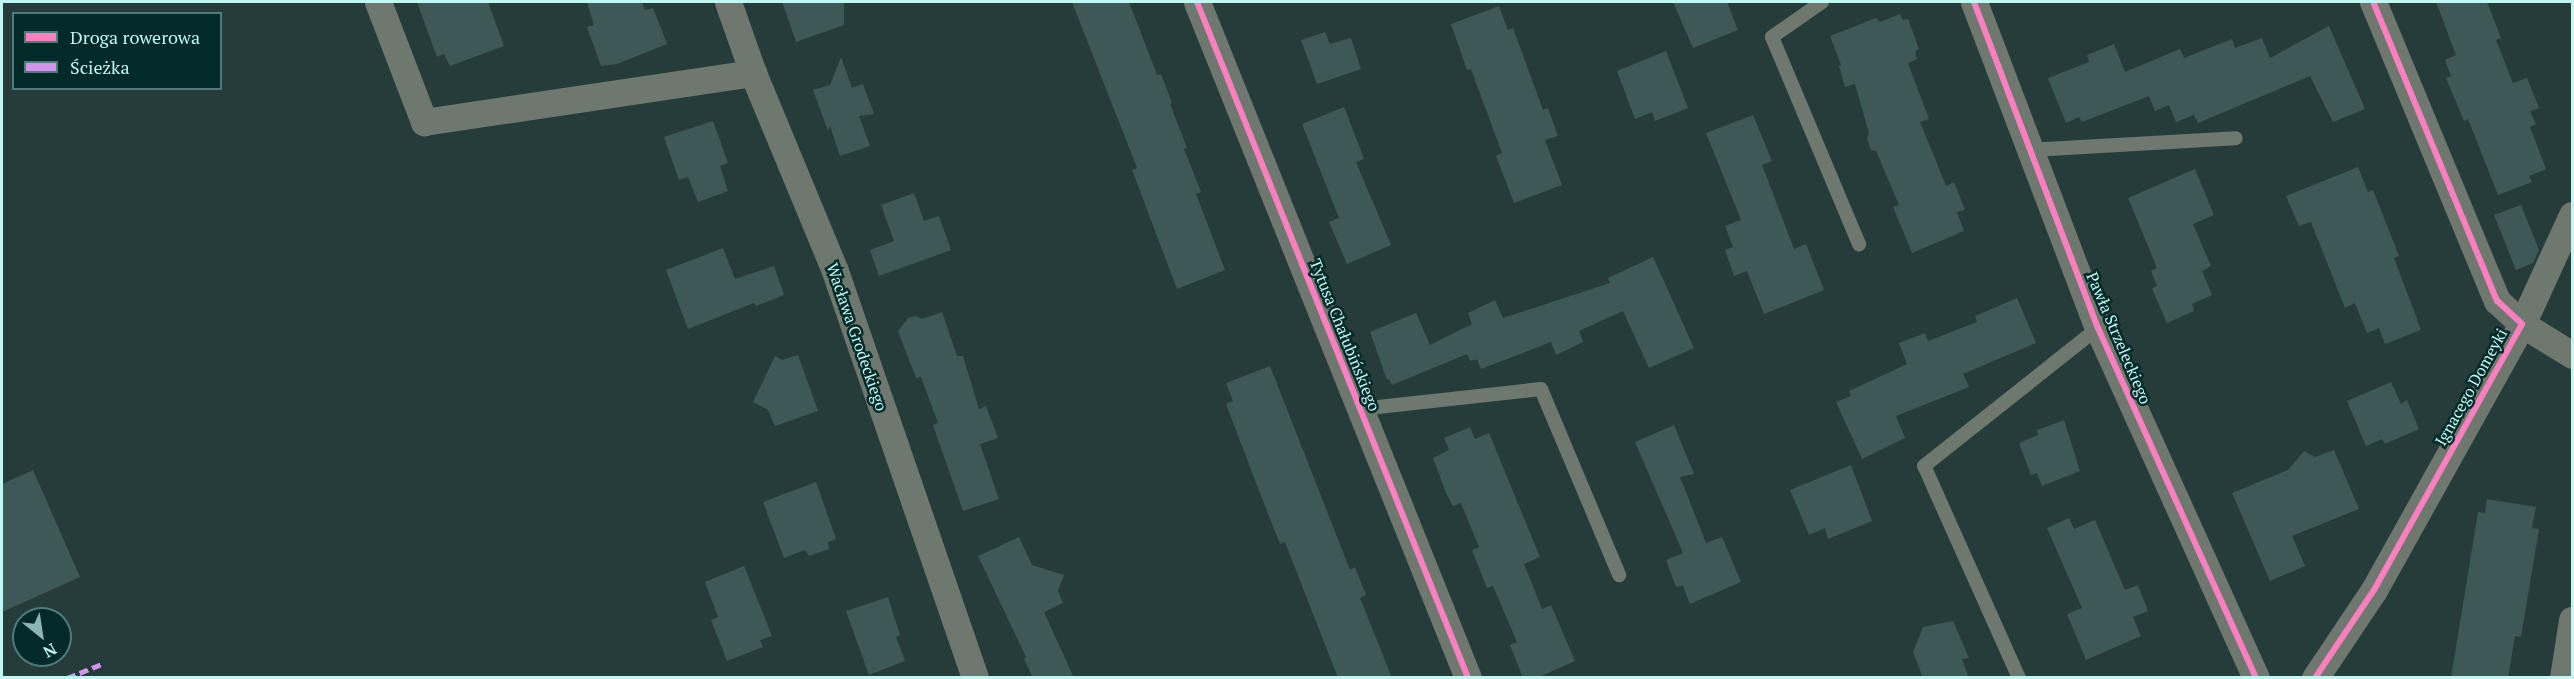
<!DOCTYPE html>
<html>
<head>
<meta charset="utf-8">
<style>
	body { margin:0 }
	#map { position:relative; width:2574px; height:679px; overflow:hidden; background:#263c3a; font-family:"PT Serif",serif }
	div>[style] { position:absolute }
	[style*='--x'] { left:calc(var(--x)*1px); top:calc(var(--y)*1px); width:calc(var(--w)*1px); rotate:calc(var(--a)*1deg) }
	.building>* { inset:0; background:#3d5856 }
	.lane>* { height:14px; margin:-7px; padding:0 7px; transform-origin:7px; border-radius:7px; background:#6f786e }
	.street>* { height:27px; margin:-13.5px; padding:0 13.5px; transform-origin:13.5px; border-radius:13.5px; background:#6f786e }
	.quiet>* { height:4.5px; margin-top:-2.25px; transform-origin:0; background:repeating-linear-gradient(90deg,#d193ec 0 9px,transparent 0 13.5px) }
	.cycleway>* { height:6px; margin:-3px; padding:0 3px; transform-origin:3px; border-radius:3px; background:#ff80c0 }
	span { translate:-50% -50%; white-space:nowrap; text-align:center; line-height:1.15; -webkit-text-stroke:5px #012a29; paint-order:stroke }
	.street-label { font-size:16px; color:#c1f7f3 }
	.frame { position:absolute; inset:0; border:3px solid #c1f7f3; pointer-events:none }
	.legend { position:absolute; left:12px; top:12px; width:210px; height:78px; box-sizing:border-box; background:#012a29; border:2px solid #4e7c7a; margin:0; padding:8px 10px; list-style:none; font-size:18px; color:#c1f7f3 }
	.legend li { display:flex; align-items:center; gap:12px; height:30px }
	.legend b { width:30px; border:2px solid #4e7c7a }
	.north { position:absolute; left:12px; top:607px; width:60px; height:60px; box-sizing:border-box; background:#012a29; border:2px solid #4e7c7a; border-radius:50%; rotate:150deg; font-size:16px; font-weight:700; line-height:24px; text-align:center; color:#c1f7f3 }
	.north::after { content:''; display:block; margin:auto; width:21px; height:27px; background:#8bb6b2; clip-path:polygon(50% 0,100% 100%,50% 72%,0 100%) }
</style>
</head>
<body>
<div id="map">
	<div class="building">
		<i style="clip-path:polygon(417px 2px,488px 2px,504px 46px,450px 66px,444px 54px,437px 57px)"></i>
		<i style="clip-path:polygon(587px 2px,642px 2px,645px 10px,653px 8px,667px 44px,617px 64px,601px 66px,587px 27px,594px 25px)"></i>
		<i style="clip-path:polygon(782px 2px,844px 2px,844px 25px,796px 42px)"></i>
		<i style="clip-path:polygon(1072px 2px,1129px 2px,1157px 75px,1161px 74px,1172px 103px,1170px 104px,1187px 148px,1184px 149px,1201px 192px,1196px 194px,1225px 270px,1177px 289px,1132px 170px,1137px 168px)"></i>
		<i style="clip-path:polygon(1673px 2px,1727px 2px,1738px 30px,1693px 48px)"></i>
		<i style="clip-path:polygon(2436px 2px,2487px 2px,2501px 38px,2496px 40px,2513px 83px,2527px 78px,2539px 108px,2530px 111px,2536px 124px,2530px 127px,2546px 169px,2529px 176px,2532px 182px,2498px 195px,2468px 119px,2464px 121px,2446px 78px,2451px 76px,2445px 60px,2456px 55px)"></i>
		<i style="clip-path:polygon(1499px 6px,1508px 30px,1513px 28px,1543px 110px,1548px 108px,1558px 136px,1545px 140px,1562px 185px,1514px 203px,1496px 156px,1502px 153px,1471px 69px,1467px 70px,1451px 24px)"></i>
		<i style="clip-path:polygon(1900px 14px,1903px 20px,1908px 19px,1919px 49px,1915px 51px,1917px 59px,1908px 63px,1929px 119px,1920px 122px,1946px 186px,1954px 182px,1965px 210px,1957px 212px,1964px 231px,1912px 253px,1893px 207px,1899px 205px,1876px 151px,1871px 150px,1867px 139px,1869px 133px,1855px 84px,1845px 87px,1839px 66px,1841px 65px,1830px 36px,1876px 18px,1880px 22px)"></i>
		<i style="clip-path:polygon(2329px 26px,2365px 109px,2333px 122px,2310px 76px,2198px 123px,2194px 115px,2176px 122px,2169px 105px,2155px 111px,2149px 96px,2082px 122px,2079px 117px,2066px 123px,2048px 78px,2089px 62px,2087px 55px,2114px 44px,2125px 72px,2180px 49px,2184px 58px,2232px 39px,2235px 48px,2262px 38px,2270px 58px)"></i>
		<i style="clip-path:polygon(1325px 32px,1330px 44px,1351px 38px,1361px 69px,1317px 84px,1301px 40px)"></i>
		<i style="clip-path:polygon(1666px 51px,1688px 108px,1655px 121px,1652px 112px,1635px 119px,1617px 71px)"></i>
		<i style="clip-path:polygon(841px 57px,852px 88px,863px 84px,874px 114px,859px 116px,870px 146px,840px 156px,830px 126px,828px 131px,813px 90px,830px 85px)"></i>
		<i style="clip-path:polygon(1344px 107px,1364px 159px,1356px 162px,1391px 245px,1347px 264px,1329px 222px,1339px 218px,1302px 124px)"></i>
		<i style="clip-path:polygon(1753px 115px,1772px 161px,1762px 165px,1794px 249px,1806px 244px,1824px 290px,1764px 314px,1747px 271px,1734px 276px,1725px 250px,1733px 247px,1725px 226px,1741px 220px,1706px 133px)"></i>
		<i style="clip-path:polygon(713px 121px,728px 163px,720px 166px,728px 191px,698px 202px,688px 177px,679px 180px,664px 137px)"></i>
		<i style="clip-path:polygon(2358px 167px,2368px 192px,2373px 190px,2399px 256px,2394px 258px,2421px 330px,2385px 344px,2379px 328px,2367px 333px,2355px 303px,2345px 308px,2311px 222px,2299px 226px,2286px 196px)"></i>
		<i style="clip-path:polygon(2195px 169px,2214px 215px,2193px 224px,2211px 266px,2202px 271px,2212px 295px,2192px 304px,2194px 311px,2167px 323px,2152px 289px,2157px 286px,2151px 271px,2157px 268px,2128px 198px)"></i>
		<i style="clip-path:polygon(914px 193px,924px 221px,939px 216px,951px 250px,879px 276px,870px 250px,894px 241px,881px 205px)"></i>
		<i style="clip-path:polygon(2521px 205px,2539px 250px,2533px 263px,2516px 270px,2494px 215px)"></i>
		<i style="clip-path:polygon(723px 248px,735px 279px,774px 266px,784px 295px,756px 306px,754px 303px,688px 329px,666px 270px)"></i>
		<i style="clip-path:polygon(1653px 257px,1694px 348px,1649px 368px,1623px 311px,1579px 331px,1583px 342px,1556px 355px,1551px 342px,1481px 369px,1477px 359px,1470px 361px,1467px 354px,1392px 385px,1389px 379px,1387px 380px,1370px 332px,1416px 313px,1430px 345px,1472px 324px,1468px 313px,1495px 300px,1503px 318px,1610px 283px,1608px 278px)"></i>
		<i style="clip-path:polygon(2017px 298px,2036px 343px,1963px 374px,1969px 387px,1896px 416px,1905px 438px,1862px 459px,1836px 402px,1851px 396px,1849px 391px,1907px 364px,1899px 343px,1925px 333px,1928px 341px,1977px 322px,1975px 316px)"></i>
		<i style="clip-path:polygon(942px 312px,957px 356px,963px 356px,979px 409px,986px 406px,998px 438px,980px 444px,999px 499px,963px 511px,933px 425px,938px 423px,921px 377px,916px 378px,898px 331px,908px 318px,916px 316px,922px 319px)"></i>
		<i style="clip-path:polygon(798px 355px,818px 411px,775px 426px,768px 410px,753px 402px,775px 356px,782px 360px)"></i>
		<i style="clip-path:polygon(1270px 366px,1350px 570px,1355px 567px,1366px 595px,1360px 598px,1392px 678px,1338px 678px,1285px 542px,1280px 544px,1258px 488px,1226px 404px,1233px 401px,1226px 383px)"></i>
		<i style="clip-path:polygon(2391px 382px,2401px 404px,2407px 400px,2419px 429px,2385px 444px,2382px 439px,2366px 446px,2347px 401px)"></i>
		<i style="clip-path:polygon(2064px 420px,2080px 471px,2042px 486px,2037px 473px,2031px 475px,2019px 443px,2038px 435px,2037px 430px)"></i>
		<i style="clip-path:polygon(1674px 425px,1694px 474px,1680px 477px,1706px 543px,1722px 537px,1741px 582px,1690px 604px,1683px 586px,1676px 587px,1666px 560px,1683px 553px,1635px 442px)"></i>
		<i style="clip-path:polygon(1470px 427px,1475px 439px,1489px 433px,1540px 557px,1524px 564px,1542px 609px,1551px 605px,1575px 661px,1537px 678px,1523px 678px,1510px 645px,1517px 642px,1493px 586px,1487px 588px,1472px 550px,1479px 547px,1461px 503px,1453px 506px,1446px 493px,1433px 458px,1449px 450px,1444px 438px)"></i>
		<i style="clip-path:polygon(2334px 450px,2359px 509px,2292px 536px,2305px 566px,2270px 581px,2232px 493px,2288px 470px,2304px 451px,2315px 457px)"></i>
		<i style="clip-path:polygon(1851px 465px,1872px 521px,1828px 539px,1825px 528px,1809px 535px,1790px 490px)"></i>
		<i style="clip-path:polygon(33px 470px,80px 577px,2px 612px,2px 484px)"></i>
		<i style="clip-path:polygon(816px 482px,836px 539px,828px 542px,829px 549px,809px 556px,805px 550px,784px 558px,763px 502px)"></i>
		<i style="clip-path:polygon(2487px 499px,2536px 507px,2532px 528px,2539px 529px,2521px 637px,2515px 636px,2508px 678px,2451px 678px,2478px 512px,2485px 513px)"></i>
		<i style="clip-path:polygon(2069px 518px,2074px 529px,2095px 520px,2125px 590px,2138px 585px,2148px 611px,2133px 617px,2141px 636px,2086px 660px,2067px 614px,2082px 608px,2047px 528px)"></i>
		<i style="clip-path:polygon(1019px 537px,1032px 565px,1064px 575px,1058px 591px,1063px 603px,1044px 612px,1074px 678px,1033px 678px,1024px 659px,1026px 657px,978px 556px)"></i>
		<i style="clip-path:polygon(744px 566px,772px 636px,760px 640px,763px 647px,727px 661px,711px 620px,718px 617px,705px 582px)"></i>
		<i style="clip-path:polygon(888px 597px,900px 635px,896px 637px,905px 661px,869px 675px,846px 611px)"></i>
		<i style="clip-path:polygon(1953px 621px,1969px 658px,1962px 659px,1969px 678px,1923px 678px,1913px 652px,1923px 627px)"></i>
	</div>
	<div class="lane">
		<i style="--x:1822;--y:2;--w:61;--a:145"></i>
		<i style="--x:1772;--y:37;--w:225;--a:67.2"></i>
		<i style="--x:2030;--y:150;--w:206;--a:-3.3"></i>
		<i style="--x:1360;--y:409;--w:182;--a:-6.3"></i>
		<i style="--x:1541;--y:389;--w:202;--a:67.2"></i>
		<i style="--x:2019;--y:678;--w:232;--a:-114.1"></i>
		<i style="--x:1924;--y:466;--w:222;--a:-38.4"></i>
	</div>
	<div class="street">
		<i style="--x:378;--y:2;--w:129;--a:69"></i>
		<i style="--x:424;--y:122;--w:333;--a:-8.5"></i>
		<i style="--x:728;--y:2;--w:75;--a:70.6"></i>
		<i style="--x:753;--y:73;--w:214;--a:67.5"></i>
		<i style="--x:835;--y:271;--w:430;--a:71"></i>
		<i style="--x:1197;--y:2;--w:728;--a:68.15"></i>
		<i style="--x:1974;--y:2;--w:349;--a:69.2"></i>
		<i style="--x:2098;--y:328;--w:384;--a:65.7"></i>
		<i style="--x:2572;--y:215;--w:120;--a:114.6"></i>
		<i style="--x:2522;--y:324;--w:59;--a:31.8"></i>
		<i style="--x:2315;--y:678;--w:106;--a:-56.2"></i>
		<i style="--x:2374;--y:590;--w:304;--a:-60.9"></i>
		<i style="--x:2522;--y:324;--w:34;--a:-137"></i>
		<i style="--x:2497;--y:301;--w:324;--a:-112.5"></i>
		<i style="--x:2563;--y:678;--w:59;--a:-81.2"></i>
	</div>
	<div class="quiet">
		<i style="--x:67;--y:678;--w:38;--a:-22"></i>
	</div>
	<div class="cycleway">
		<i style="--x:1197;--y:2;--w:728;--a:68.15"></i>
		<i style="--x:1974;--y:2;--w:349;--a:69.2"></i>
		<i style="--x:2098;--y:328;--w:384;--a:65.7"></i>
		<i style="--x:2315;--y:678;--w:106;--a:-56.2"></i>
		<i style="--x:2374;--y:590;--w:304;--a:-60.9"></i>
		<i style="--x:2522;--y:324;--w:34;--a:-137"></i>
		<i style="--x:2497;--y:301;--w:324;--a:-112.5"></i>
	</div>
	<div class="street-label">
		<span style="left:1345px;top:335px;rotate:68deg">Tytusa Chałubińskiego</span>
		<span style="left:857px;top:337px;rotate:71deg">Wacława Grodeckiego</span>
		<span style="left:2119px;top:338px;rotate:67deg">Pawła Strzeleckiego</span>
		<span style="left:2471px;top:387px;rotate:-61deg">Ignacego Domeyki</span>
	</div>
	<div class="frame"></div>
	<ul class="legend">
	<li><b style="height:8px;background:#ff80c0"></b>Droga rowerowa</li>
	<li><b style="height:8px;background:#d193ec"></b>Ścieżka</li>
	</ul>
	<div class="north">N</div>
</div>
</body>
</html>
